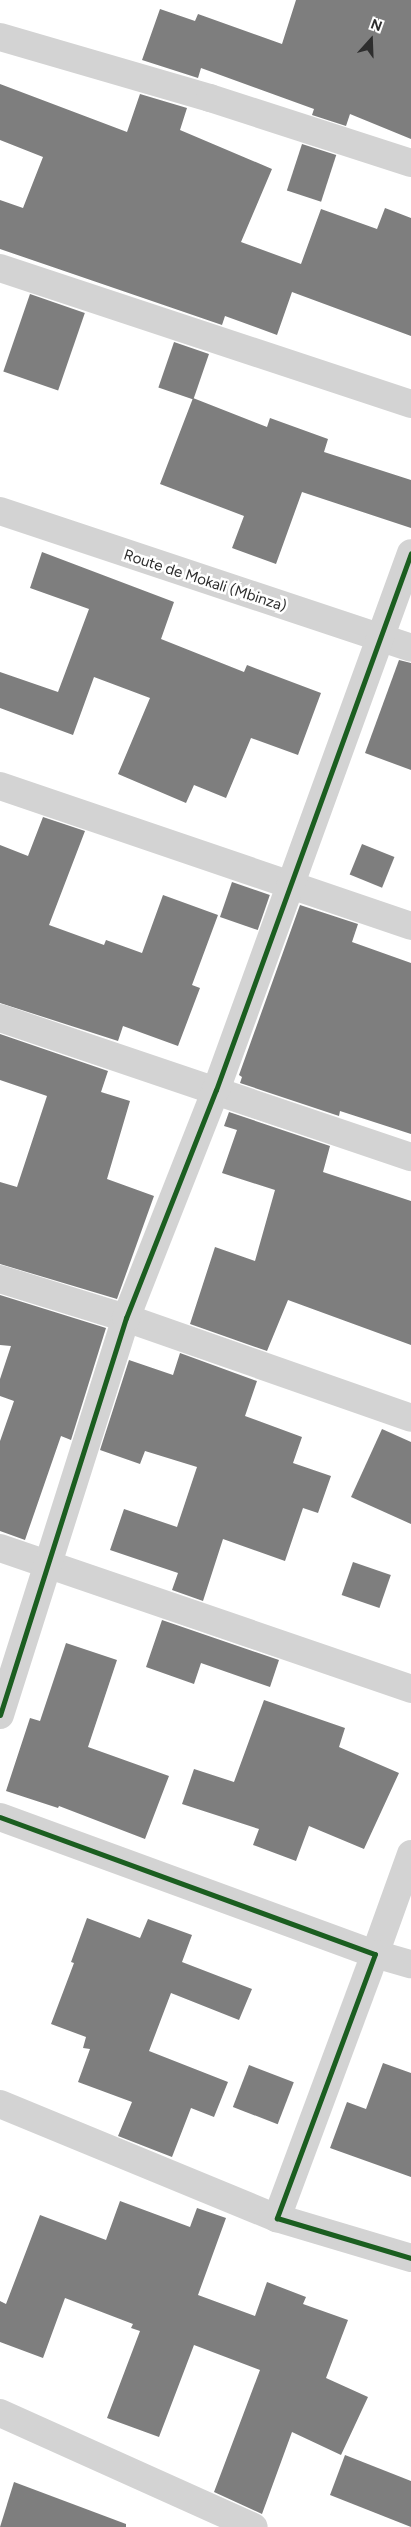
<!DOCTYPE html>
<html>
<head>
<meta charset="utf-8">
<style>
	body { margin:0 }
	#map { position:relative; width:411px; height:2527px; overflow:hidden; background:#fff; font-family:Figtree,sans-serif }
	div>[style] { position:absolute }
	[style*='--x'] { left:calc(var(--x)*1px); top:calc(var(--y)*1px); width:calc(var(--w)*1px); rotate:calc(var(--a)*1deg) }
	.building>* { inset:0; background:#7e7e7e; transform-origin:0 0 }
	.minor>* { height:28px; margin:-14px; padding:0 14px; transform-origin:14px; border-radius:14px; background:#d3d3d3 }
	.cycleway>* { height:5px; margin:-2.5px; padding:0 2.5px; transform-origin:2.5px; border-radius:2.5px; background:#1b5e20 }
	span { translate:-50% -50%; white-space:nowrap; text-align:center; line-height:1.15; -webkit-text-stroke:5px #fff; paint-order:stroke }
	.street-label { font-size:15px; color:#2e2e2e }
	.north { position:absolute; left:346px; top:15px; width:50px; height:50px; -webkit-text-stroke:4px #fff; paint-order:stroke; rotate:20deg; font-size:14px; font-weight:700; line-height:20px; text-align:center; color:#2e2e2e }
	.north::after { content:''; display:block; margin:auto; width:18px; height:22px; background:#2e2e2e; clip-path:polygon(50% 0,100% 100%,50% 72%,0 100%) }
</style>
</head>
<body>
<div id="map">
	<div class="building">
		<i style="clip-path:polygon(296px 0,411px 0,411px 139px,350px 114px,346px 126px,312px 115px,314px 109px,201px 68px,198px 78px,142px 60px,160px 9px,195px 21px,198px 14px,282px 44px)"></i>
		<i style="clip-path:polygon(0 84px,127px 132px,140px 94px,187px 108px,180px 130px,272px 169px,241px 242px,301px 264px,321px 209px,377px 229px,385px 208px,411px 218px,411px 336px,292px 292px,277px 335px,225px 316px,222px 325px,0 249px,0 200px,23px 208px,43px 157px,0 140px)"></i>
		<i style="left:302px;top:144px;width:36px;height:49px;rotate:18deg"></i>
		<i style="left:30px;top:294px;width:58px;height:82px;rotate:19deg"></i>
		<i style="left:174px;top:342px;width:37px;height:48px;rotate:19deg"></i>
		<i style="clip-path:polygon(193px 398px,267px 427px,270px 418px,328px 439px,324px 452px,411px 480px,411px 528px,302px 492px,276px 564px,232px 548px,244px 516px,160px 484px)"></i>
		<i style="clip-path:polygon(42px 552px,174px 602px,161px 639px,244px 672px,247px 665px,321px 693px,298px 755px,251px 738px,226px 798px,194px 785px,186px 803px,118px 774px,150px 698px,94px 677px,73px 735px,0 708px,0 672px,58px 692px,89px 609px,30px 588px)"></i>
		<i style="clip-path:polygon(399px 660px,411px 663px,411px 770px,365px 753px)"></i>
		<i style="clip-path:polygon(43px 817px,85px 831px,49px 925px,104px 945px,106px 940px,142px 953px,163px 895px,218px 915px,192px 985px,200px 988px,178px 1046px,123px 1026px,118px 1041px,0 1003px,0 845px,28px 856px)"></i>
		<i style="left:362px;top:844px;width:35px;height:33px;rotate:22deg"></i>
		<i style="left:232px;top:882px;width:40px;height:37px;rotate:19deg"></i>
		<i style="clip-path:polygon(300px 905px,358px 924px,352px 942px,411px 963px,411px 1134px,340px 1111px,339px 1116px,240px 1083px,242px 1077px,239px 1075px)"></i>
		<i style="clip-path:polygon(0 1034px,108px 1071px,101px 1092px,130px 1101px,107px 1179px,154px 1196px,117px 1299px,0 1264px,0 1182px,17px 1187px,47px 1096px,0 1080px)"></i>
		<i style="clip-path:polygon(229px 1112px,330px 1146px,323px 1172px,411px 1201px,411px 1345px,288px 1300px,267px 1351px,190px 1324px,215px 1247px,255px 1261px,275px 1190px,222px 1173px,237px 1130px,224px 1126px)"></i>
		<i style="clip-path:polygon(0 1295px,106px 1328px,71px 1440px,61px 1436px,25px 1540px,0 1531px,0 1441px,14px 1401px,0 1396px,0 1379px,11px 1346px,0 1345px)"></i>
		<i style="clip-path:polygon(180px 1353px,257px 1381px,245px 1416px,302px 1437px,293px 1463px,331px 1476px,318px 1513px,303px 1508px,285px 1561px,223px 1539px,203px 1601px,172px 1590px,178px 1573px,110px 1550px,124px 1509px,177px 1527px,197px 1467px,145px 1451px,140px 1464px,100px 1450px,129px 1360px,173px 1375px)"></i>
		<i style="clip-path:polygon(382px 1429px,411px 1442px,411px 1524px,351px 1497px)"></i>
		<i style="left:353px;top:1562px;width:40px;height:35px;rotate:19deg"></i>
		<i style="clip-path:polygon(162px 1620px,279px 1660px,270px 1687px,201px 1663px,194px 1684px,146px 1667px)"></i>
		<i style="clip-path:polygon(66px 1643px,117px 1660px,88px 1747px,169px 1776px,145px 1839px,59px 1806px,58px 1808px,6px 1791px,30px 1718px,40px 1721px)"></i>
		<i style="clip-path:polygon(264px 1700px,345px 1728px,339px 1747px,399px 1773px,364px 1849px,309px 1826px,296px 1861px,253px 1845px,259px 1829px,182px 1804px,194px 1769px,234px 1782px)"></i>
		<i style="clip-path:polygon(87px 1918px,140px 1938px,148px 1919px,192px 1935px,182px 1962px,252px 1989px,239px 2020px,171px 1993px,149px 2051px,228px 2082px,214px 2117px,191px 2108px,172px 2157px,118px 2136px,132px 2102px,78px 2082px,90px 2049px,83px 2048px,86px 2037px,51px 2024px,74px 1963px,71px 1962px)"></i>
		<i style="clip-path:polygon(383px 2063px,411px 2073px,411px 2177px,330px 2148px,347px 2102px,366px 2109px)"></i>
		<i style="left:249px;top:2065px;width:48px;height:45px;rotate:21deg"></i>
		<i style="clip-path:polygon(120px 2201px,190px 2227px,197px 2208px,226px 2218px,198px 2295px,255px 2316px,267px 2282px,306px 2297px,303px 2304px,348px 2320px,326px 2378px,368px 2397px,341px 2455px,292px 2432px,262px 2514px,214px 2492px,260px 2370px,194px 2345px,159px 2437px,107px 2418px,140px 2331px,131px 2328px,133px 2324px,65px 2298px,43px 2358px,0 2342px,0 2301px,6px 2304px,40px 2215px,106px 2240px)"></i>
		<i style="clip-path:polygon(345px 2455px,411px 2481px,411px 2527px,330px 2495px)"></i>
		<i style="clip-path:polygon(14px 2482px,126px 2524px,126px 2527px,0 2527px)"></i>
	</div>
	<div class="minor">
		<i style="--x:0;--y:37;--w:219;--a:16.2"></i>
		<i style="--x:210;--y:98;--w:211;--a:17.9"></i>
		<i style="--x:0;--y:268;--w:433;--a:18.3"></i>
		<i style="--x:0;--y:511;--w:433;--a:18.4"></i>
		<i style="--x:0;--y:786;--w:434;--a:18.8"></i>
		<i style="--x:0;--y:1018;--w:434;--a:18.7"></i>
		<i style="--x:0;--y:1279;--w:132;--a:17.2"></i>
		<i style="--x:126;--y:1318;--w:302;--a:19.3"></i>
		<i style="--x:0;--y:1548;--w:435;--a:18.9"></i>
		<i style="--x:0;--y:1715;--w:417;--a:-72.4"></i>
		<i style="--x:126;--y:1318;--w:245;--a:-68.5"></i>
		<i style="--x:216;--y:1090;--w:571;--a:-70.04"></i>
		<i style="--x:0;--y:1817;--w:399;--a:20.1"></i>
		<i style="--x:375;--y:1954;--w:282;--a:110.4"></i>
		<i style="--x:277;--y:2218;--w:140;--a:16.6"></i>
		<i style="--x:411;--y:1854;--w:106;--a:109.8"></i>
		<i style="--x:375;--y:1954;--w:37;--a:16"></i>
		<i style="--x:0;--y:2104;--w:300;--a:22.4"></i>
		<i style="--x:0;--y:2413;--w:278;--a:24.2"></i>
	</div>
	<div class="cycleway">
		<i style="--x:0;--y:1715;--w:417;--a:-72.4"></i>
		<i style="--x:126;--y:1318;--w:245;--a:-68.5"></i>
		<i style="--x:216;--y:1090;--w:571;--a:-70.04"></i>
		<i style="--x:0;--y:1817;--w:399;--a:20.1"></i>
		<i style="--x:375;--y:1954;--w:282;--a:110.4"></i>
		<i style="--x:277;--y:2218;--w:140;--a:16.6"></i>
	</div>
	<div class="street-label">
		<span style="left:205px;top:581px;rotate:18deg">Route de Mokali (Mbinza)</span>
	</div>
	<div class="north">N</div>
</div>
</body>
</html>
